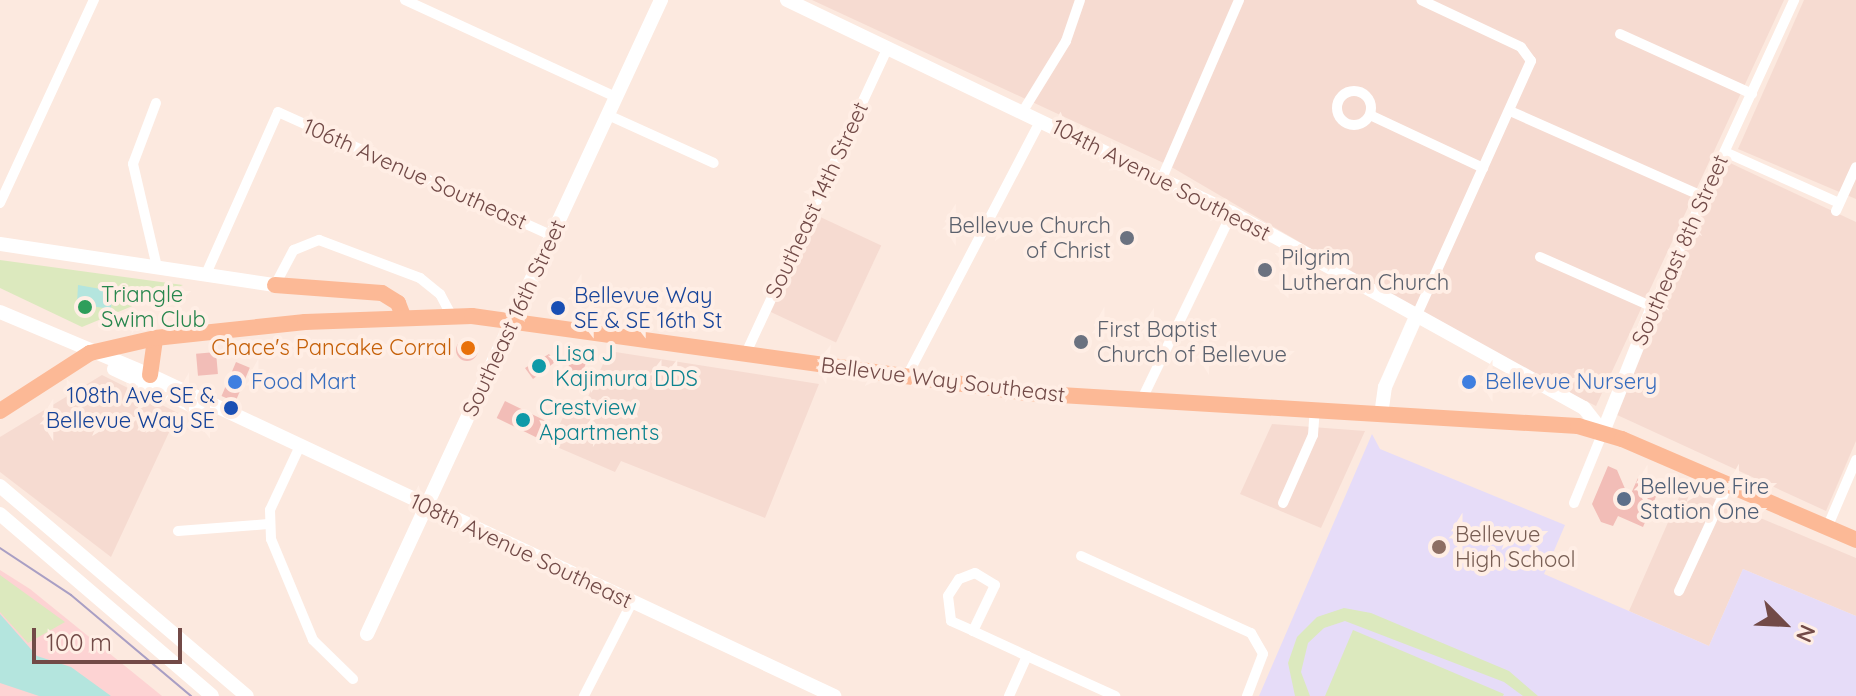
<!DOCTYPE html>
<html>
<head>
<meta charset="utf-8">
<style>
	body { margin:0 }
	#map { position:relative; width:1856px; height:696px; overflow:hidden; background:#fce9df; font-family:Quicksand,sans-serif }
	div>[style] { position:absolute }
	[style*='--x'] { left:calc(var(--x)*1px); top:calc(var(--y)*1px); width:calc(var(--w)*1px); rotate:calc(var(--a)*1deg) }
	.residential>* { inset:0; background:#f6dbd1; transform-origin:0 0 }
	.commercial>* { inset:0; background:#fdd3d3 }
	.education>* { inset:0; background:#e6dcf8 }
	.green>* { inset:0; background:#dce9be }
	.water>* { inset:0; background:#b4e5de }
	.building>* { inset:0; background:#f2bdb7; transform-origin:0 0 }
	.round { border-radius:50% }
	.street>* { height:10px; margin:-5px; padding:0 5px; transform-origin:5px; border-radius:5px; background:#fff }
	.street>.ring { margin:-5px; padding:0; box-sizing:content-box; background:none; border:10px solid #fff; border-radius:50% }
	.secondary>* { height:14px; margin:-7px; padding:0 7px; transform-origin:7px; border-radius:7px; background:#fff }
	.primary>* { height:16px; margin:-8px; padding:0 8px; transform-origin:8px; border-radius:8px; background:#fcb996 }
	.tram>* { height:2px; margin:-1px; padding:0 1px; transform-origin:1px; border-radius:1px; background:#a99fc4 }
	.dots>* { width:22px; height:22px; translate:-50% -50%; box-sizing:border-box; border:4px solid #ffeee5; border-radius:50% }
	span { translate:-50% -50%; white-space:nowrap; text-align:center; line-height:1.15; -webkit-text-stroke:8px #ffeee5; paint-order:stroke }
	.street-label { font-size:22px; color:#724a47 }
	.worship-label { font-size:22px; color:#5b616d }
	.right { translate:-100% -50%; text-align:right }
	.left { translate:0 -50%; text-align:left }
	.leisure-label { font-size:22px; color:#27864d }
	.transit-label { font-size:22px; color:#164399 }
	.food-label { font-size:22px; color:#c56008 }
	.culture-label { font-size:22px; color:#0d838f }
	.shop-label { font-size:22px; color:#366cbe }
	.service-label { font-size:22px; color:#4e5e75 }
	.education-label { font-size:22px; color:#785e54 }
	.north { position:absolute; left:1744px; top:584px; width:80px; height:80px; -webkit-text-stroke:6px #ffeee5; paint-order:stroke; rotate:114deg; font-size:22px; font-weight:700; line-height:32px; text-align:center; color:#724a47 }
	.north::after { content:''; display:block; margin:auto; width:28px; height:36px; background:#724a47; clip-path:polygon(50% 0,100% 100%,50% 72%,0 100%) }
	.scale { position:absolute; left:32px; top:628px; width:150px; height:36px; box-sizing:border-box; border:4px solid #724a47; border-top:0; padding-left:10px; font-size:24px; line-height:28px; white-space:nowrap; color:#724a47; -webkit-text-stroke:6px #ffeee5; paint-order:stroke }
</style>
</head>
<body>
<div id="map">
	<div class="residential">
		<i style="clip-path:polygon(812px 0,1784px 0,1596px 406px,1496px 357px,1168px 165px)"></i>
		<i style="clip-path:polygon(1804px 0,1856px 0,1856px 199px,1738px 149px)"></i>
		<i style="clip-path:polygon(1728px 162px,1856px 222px,1856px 441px,1826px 511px,1615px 414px,1652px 317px)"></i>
		<i style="left:816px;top:215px;width:72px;height:107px;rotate:25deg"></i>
		<i style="clip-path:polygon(609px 351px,819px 384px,765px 518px,621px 461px,615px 472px,550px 444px,568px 407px,581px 412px)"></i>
		<i style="clip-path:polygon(102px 375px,178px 413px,111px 557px,0 472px,0 437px)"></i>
		<i style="clip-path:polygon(1272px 424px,1365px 431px,1321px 528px,1240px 494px)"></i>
		<i style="clip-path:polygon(1684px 486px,1856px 558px,1856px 616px,1743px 569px,1709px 646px,1629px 611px)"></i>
	</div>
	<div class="commercial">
		<i style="clip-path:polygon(0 570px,30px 589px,162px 696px,0 696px)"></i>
	</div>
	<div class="education">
		<i style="clip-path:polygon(1372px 434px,1380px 449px,1565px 525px,1544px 574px,1709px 646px,1743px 569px,1856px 616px,1856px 696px,1259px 696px)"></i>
	</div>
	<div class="green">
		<i style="clip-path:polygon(0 260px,183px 285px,82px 327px,0 288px)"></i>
		<i style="clip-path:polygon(0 575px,65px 622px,28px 643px,0 612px)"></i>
		<i style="clip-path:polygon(1344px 608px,1371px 613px,1509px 671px,1538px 696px,1523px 696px,1504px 682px,1345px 621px,1324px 628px,1308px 643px,1301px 672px,1310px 696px,1295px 696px,1288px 663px,1297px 637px,1317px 617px)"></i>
		<i style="clip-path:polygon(1353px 630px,1504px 694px,1503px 696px,1325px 696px)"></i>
	</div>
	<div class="water">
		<i style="clip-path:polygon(78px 285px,112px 291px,111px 309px,77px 304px)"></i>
		<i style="clip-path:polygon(0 614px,37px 656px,71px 667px,111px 696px,39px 696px,0 683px)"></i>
	</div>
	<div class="building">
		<i class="round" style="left:456px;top:339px;width:22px;height:22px"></i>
		<i style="left:575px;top:351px;width:15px;height:32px;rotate:23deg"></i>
		<i style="left:216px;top:352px;width:22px;height:20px;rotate:85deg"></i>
		<i style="clip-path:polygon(549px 354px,555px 362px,533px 379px,525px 368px)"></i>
		<i style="left:236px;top:362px;width:15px;height:37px;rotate:23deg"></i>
		<i style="left:505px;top:401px;width:49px;height:19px;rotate:26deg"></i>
		<i style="clip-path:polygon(1608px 466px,1617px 470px,1629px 498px,1638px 478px,1660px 487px,1643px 527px,1618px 516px,1613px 526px,1601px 522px,1592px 504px)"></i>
	</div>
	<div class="street">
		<i style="--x:405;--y:0;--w:232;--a:24.7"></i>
		<i style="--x:1620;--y:34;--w:145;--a:24.4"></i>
		<i class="ring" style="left:1337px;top:91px;width:24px;height:24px"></i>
		<i style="--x:156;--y:103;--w:65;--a:110.7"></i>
		<i style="--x:133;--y:164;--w:106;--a:76.9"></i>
		<i style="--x:1023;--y:111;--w:82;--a:-58.4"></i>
		<i style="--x:1066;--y:41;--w:43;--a:-71.1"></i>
		<i style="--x:1510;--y:111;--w:212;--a:23.9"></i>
		<i style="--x:608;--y:115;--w:116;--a:24.4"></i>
		<i style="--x:1370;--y:115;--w:125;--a:25.1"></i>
		<i style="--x:1725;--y:152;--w:125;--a:24.1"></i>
		<i style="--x:1162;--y:178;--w:194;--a:-66.6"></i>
		<i style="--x:0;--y:203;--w:224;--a:-65.2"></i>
		<i style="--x:1836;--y:211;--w:48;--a:-65.6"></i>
		<i style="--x:1540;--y:257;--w:124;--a:23.9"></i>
		<i style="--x:1653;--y:307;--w:338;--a:-65.3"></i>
		<i style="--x:206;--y:274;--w:177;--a:-66"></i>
		<i style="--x:278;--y:112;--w:301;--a:24.3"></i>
		<i style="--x:275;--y:285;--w:40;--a:-62"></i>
		<i style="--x:294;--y:250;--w:27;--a:-22"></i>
		<i style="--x:319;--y:240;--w:108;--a:20.6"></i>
		<i style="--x:420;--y:278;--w:26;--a:39"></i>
		<i style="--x:440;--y:294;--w:24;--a:62"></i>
		<i style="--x:1415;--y:319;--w:283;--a:-65.8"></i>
		<i style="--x:1531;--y:61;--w:17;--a:-126"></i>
		<i style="--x:1521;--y:47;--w:110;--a:-154.8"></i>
		<i style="--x:746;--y:353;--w:337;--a:-65.1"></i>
		<i style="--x:906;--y:378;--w:291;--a:-62.4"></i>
		<i style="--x:1142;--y:399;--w:207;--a:-64.2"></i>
		<i style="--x:299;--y:448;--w:68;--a:115.1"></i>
		<i style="--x:270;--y:510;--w:29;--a:88"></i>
		<i style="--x:271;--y:539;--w:109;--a:67.4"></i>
		<i style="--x:313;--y:640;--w:56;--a:44.3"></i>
		<i style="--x:1283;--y:503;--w:74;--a:-66.2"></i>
		<i style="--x:1313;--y:435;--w:26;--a:-86"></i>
		<i style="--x:1574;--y:503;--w:77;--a:-67.8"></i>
		<i style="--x:1827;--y:528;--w:74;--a:-66.9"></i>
		<i style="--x:178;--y:531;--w:90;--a:-4.4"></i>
		<i style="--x:1081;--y:556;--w:187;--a:24.4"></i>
		<i style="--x:1251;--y:633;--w:24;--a:60"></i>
		<i style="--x:1263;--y:654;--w:45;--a:110.9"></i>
		<i style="--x:1679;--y:591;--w:117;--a:-65.2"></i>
		<i style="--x:973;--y:631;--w:51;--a:-64.4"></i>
		<i style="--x:995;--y:585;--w:23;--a:-149"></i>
		<i style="--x:975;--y:573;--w:17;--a:159"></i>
		<i style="--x:959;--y:579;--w:20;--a:123"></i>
		<i style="--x:948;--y:596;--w:25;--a:83"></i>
		<i style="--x:951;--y:621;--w:24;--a:24"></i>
		<i style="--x:973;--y:631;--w:60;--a:24.8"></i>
		<i style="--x:1027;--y:656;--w:97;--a:24.4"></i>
		<i style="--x:584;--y:696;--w:106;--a:-62.9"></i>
		<i style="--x:1009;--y:696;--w:44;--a:-65.8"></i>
	</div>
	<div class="secondary">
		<i style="--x:787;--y:0;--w:493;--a:25.6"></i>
		<i style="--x:1232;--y:213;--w:402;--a:29"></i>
		<i style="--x:1584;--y:408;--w:31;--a:52"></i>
		<i style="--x:0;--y:244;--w:278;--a:8.5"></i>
		<i style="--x:0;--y:312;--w:163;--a:22.8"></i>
		<i style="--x:150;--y:375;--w:756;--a:25.14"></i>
		<i style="--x:114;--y:369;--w:85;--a:25.1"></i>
		<i style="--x:191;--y:405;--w:17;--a:3"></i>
		<i style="--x:1381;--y:415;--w:28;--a:-82"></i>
		<i style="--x:1385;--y:387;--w:74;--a:-66.2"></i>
		<i style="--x:1603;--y:432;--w:135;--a:-68.2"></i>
		<i style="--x:0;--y:486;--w:324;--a:40.4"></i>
		<i style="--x:0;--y:514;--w:279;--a:40.6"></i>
		<i style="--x:367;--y:634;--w:699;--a:-65.12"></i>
	</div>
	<div class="primary">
		<i style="--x:275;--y:285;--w:107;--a:4.3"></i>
		<i style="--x:382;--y:293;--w:19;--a:32"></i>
		<i style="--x:398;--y:303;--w:14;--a:69"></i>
		<i style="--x:150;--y:375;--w:37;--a:-82"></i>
		<i style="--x:0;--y:411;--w:107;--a:-32.8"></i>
		<i style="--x:90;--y:353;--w:67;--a:-13"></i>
		<i style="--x:155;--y:338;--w:151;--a:-6.1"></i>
		<i style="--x:305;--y:322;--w:167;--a:-2.1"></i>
		<i style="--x:472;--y:316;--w:560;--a:7.9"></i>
		<i style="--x:1027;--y:393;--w:552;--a:3.43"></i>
		<i style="--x:1578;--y:426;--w:46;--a:16.5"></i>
		<i style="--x:1622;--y:439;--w:255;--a:23.3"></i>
	</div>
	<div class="tram">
		<i style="--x:0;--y:548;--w:85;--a:33.5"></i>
		<i style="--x:71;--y:595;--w:157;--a:40.1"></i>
	</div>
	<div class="dots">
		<i style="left:1127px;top:238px;background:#6b7280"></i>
		<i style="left:1265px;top:270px;background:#6b7280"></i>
		<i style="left:85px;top:307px;background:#2e9e5b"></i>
		<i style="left:558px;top:308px;background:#1a4fb4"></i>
		<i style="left:1081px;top:342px;background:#6b7280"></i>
		<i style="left:468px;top:348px;background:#e8710a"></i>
		<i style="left:539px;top:366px;background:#0f9aa8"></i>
		<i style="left:235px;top:382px;background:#3f7fe0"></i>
		<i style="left:1469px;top:382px;background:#3f7fe0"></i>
		<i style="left:231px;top:408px;background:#1a4fb4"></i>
		<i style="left:523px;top:420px;background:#0f9aa8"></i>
		<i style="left:1624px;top:499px;background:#5c6f8a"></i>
		<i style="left:1439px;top:547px;background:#8d6e63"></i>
	</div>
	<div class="street-label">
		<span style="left:415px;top:174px;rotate:24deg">106th Avenue Southeast</span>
		<span style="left:1161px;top:180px;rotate:27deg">104th Avenue Southeast</span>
		<span style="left:817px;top:200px;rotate:-65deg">Southeast 14th Street</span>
		<span style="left:1680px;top:250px;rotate:-66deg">Southeast 8th Street</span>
		<span style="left:514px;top:318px;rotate:-65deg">Southeast 16th Street</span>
		<span style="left:943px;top:380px;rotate:7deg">Bellevue Way Southeast</span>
		<span style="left:521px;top:551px;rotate:25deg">108th Avenue Southeast</span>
	</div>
	<div class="worship-label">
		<span class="right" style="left:1111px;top:238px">Bellevue Church<br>of Christ</span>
		<span class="left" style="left:1281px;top:270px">Pilgrim<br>Lutheran Church</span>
		<span class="left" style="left:1097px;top:342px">First Baptist<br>Church of Bellevue</span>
	</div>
	<div class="leisure-label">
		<span class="left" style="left:101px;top:307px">Triangle<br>Swim Club</span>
	</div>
	<div class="transit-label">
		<span class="left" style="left:574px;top:308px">Bellevue Way<br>SE &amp; SE 16th St</span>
		<span class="right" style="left:215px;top:408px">108th Ave SE &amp;<br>Bellevue Way SE</span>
	</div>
	<div class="food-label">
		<span class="right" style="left:452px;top:348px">Chace's Pancake Corral</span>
	</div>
	<div class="culture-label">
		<span class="left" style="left:555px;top:366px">Lisa J<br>Kajimura DDS</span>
		<span class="left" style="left:539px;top:420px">Crestview<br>Apartments</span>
	</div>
	<div class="shop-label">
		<span class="left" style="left:251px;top:382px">Food Mart</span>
		<span class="left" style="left:1485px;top:382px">Bellevue Nursery</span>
	</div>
	<div class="service-label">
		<span class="left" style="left:1640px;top:499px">Bellevue Fire<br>Station One</span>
	</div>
	<div class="education-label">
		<span class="left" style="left:1455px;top:547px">Bellevue<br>High School</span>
	</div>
	<div class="north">N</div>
	<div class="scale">100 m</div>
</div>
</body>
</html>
